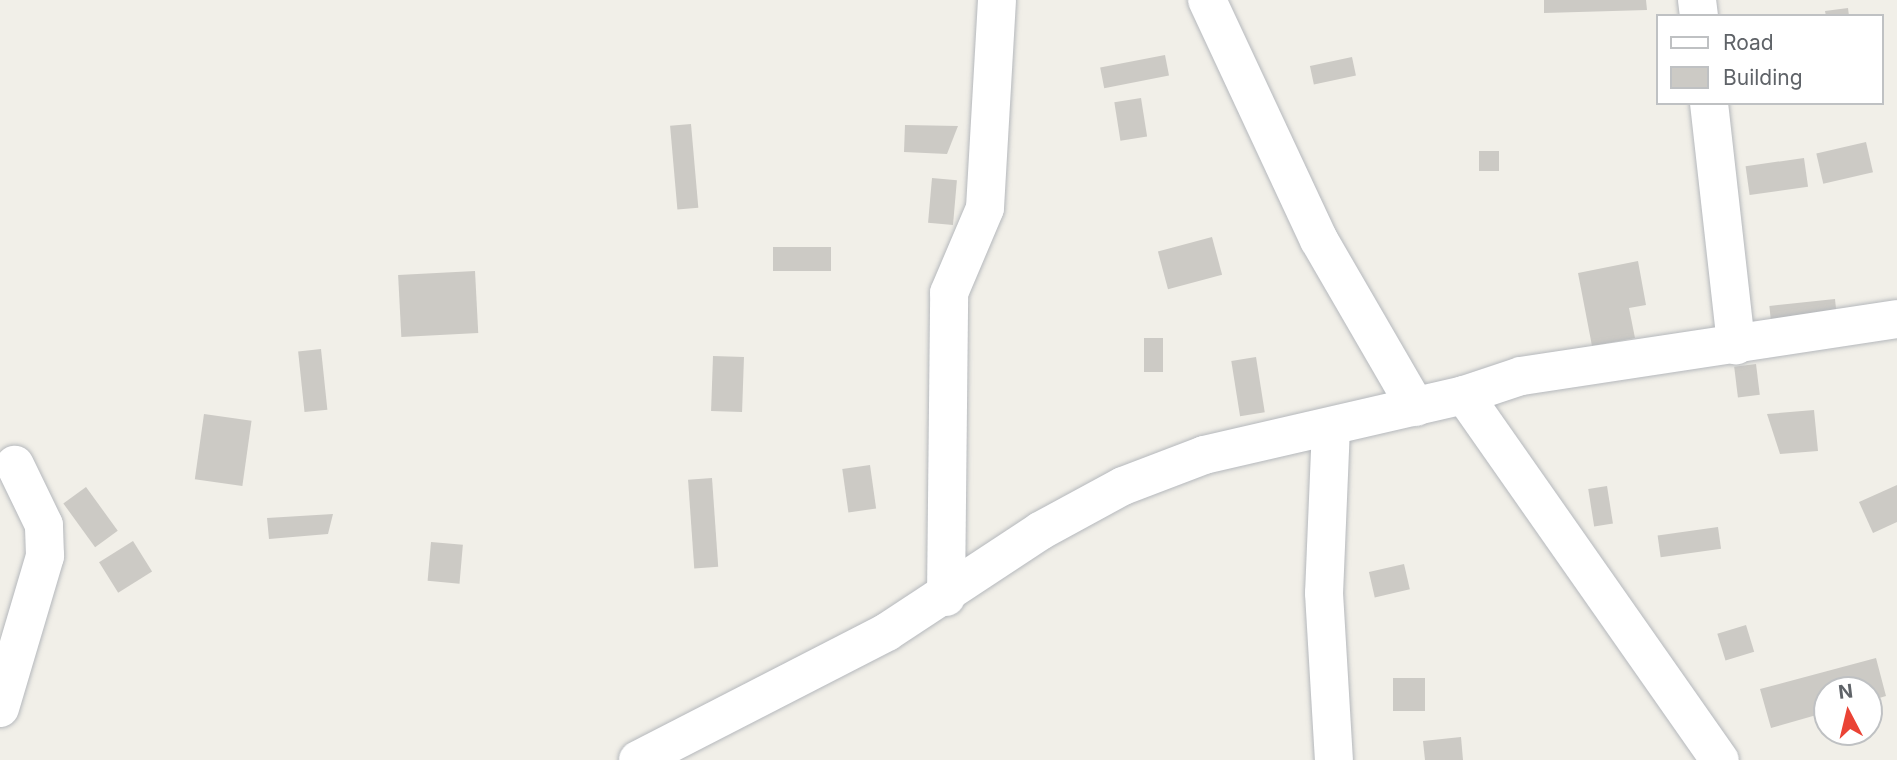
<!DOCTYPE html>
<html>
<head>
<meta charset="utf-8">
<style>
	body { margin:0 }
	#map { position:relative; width:1897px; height:760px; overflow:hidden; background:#f1efe8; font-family:Inter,sans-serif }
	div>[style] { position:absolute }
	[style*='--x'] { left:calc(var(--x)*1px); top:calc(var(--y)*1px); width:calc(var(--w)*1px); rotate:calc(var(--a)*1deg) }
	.building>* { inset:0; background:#cccac5; transform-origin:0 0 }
	.roads { filter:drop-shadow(0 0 2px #b5b8bc) drop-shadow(0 0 2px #b5b8bc) }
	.minor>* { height:38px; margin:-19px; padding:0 19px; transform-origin:19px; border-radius:19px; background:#fff }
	span { translate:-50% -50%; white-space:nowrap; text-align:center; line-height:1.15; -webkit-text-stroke:5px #fff; paint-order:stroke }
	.legend { position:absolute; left:1656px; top:14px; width:228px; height:91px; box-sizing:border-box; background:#fff; border:2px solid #bfc1c3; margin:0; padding:9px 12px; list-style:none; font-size:21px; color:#5f6368 }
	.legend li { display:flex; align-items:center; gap:14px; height:35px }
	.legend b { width:35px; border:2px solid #bfc1c3 }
	.north { position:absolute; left:1813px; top:676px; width:70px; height:70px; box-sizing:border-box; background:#fff; border:2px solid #bfc1c3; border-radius:50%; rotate:353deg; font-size:19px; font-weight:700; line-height:28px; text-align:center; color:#5f6368 }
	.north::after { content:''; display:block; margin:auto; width:24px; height:32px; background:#ea4335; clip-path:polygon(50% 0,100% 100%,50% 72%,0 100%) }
</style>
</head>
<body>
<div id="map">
	<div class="building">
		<i style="clip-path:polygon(1544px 0,1646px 0,1647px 10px,1544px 13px)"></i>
		<i style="clip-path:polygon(1848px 8px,1849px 16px,1826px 16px,1825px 11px)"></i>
		<i style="left:1165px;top:55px;width:21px;height:66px;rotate:79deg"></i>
		<i style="left:1352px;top:57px;width:19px;height:43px;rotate:78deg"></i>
		<i style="left:1141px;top:98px;width:39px;height:27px;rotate:81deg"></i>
		<i style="left:691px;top:124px;width:84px;height:21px;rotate:85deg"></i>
		<i style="clip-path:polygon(905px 125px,958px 126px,947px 154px,904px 152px)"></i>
		<i style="left:1866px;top:142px;width:31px;height:51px;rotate:77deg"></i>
		<i style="left:1479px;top:151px;width:20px;height:20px"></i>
		<i style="left:1804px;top:158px;width:29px;height:59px;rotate:82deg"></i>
		<i style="left:932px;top:178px;width:25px;height:45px;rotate:5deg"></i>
		<i style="left:1212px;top:237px;width:39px;height:56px;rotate:75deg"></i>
		<i style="left:773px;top:247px;width:58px;height:24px"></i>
		<i style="clip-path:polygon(1638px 261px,1646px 305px,1629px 308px,1635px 338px,1592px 346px,1578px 273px)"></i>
		<i style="left:475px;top:271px;width:62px;height:77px;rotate:87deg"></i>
		<i style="left:1835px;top:299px;width:18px;height:66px;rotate:84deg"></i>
		<i style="left:1144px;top:338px;width:19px;height:34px"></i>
		<i style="left:321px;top:349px;width:61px;height:23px;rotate:84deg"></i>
		<i style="left:713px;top:356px;width:31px;height:55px;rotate:2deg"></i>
		<i style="left:1256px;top:357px;width:56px;height:25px;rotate:81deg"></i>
		<i style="left:1756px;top:364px;width:31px;height:22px;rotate:83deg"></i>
		<i style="clip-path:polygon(1814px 410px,1818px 451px,1780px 454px,1767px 414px)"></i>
		<i style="left:204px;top:414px;width:48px;height:66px;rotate:8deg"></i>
		<i style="left:870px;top:465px;width:44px;height:28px;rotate:82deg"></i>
		<i style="left:712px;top:478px;width:89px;height:24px;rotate:86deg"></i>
		<i style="clip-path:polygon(1897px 485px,1897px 522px,1873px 533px,1859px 502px)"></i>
		<i style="left:1607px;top:486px;width:38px;height:19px;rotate:81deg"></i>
		<i style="left:86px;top:487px;width:54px;height:28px;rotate:54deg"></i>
		<i style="clip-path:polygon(333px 514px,328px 534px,269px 539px,267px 518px)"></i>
		<i style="left:1718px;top:527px;width:22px;height:61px;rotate:82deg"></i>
		<i style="left:133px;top:541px;width:36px;height:40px;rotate:58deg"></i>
		<i style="left:431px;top:542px;width:32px;height:39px;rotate:5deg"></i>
		<i style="left:1404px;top:564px;width:26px;height:36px;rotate:77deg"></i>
		<i style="left:1746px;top:625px;width:28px;height:30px;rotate:73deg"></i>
		<i style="clip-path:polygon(1876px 658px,1886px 696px,1869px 701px,1869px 690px,1827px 690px,1827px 712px,1771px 728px,1760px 689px)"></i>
		<i style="left:1425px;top:678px;width:33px;height:32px;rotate:90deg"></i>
		<i style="clip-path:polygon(1461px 737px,1463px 760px,1425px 760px,1423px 741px)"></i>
	</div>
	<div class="roads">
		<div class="minor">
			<i style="--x:1207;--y:0;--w:265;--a:65"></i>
			<i style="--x:1319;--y:240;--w:193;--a:59.9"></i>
			<i style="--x:1697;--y:0;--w:16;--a:83"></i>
			<i style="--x:1709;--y:103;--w:244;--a:83.6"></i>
			<i style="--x:1464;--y:395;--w:446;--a:55"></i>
			<i style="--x:1331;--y:427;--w:166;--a:92.4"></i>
			<i style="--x:1324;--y:593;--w:167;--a:86.6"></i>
			<i style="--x:946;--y:597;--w:304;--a:-89.4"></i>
			<i style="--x:949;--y:293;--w:92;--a:-67"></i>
			<i style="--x:985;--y:208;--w:208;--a:-86.7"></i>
			<i style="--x:0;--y:708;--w:159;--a:-73.5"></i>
			<i style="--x:45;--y:556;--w:31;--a:-92"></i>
			<i style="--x:44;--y:525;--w:67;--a:-115.8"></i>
			<i style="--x:638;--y:760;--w:280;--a:-27.2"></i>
			<i style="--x:887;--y:632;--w:183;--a:-33.4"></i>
			<i style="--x:1040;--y:531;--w:94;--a:-28.5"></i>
			<i style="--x:1123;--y:486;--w:87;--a:-20.9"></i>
			<i style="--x:1204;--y:455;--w:267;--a:-13"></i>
			<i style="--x:1464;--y:395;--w:60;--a:-18.4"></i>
			<i style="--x:1521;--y:376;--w:380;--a:-8.6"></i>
		</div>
	</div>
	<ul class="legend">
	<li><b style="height:9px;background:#fff"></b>Road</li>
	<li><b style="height:19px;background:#cccac5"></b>Building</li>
	</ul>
	<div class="north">N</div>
</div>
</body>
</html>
